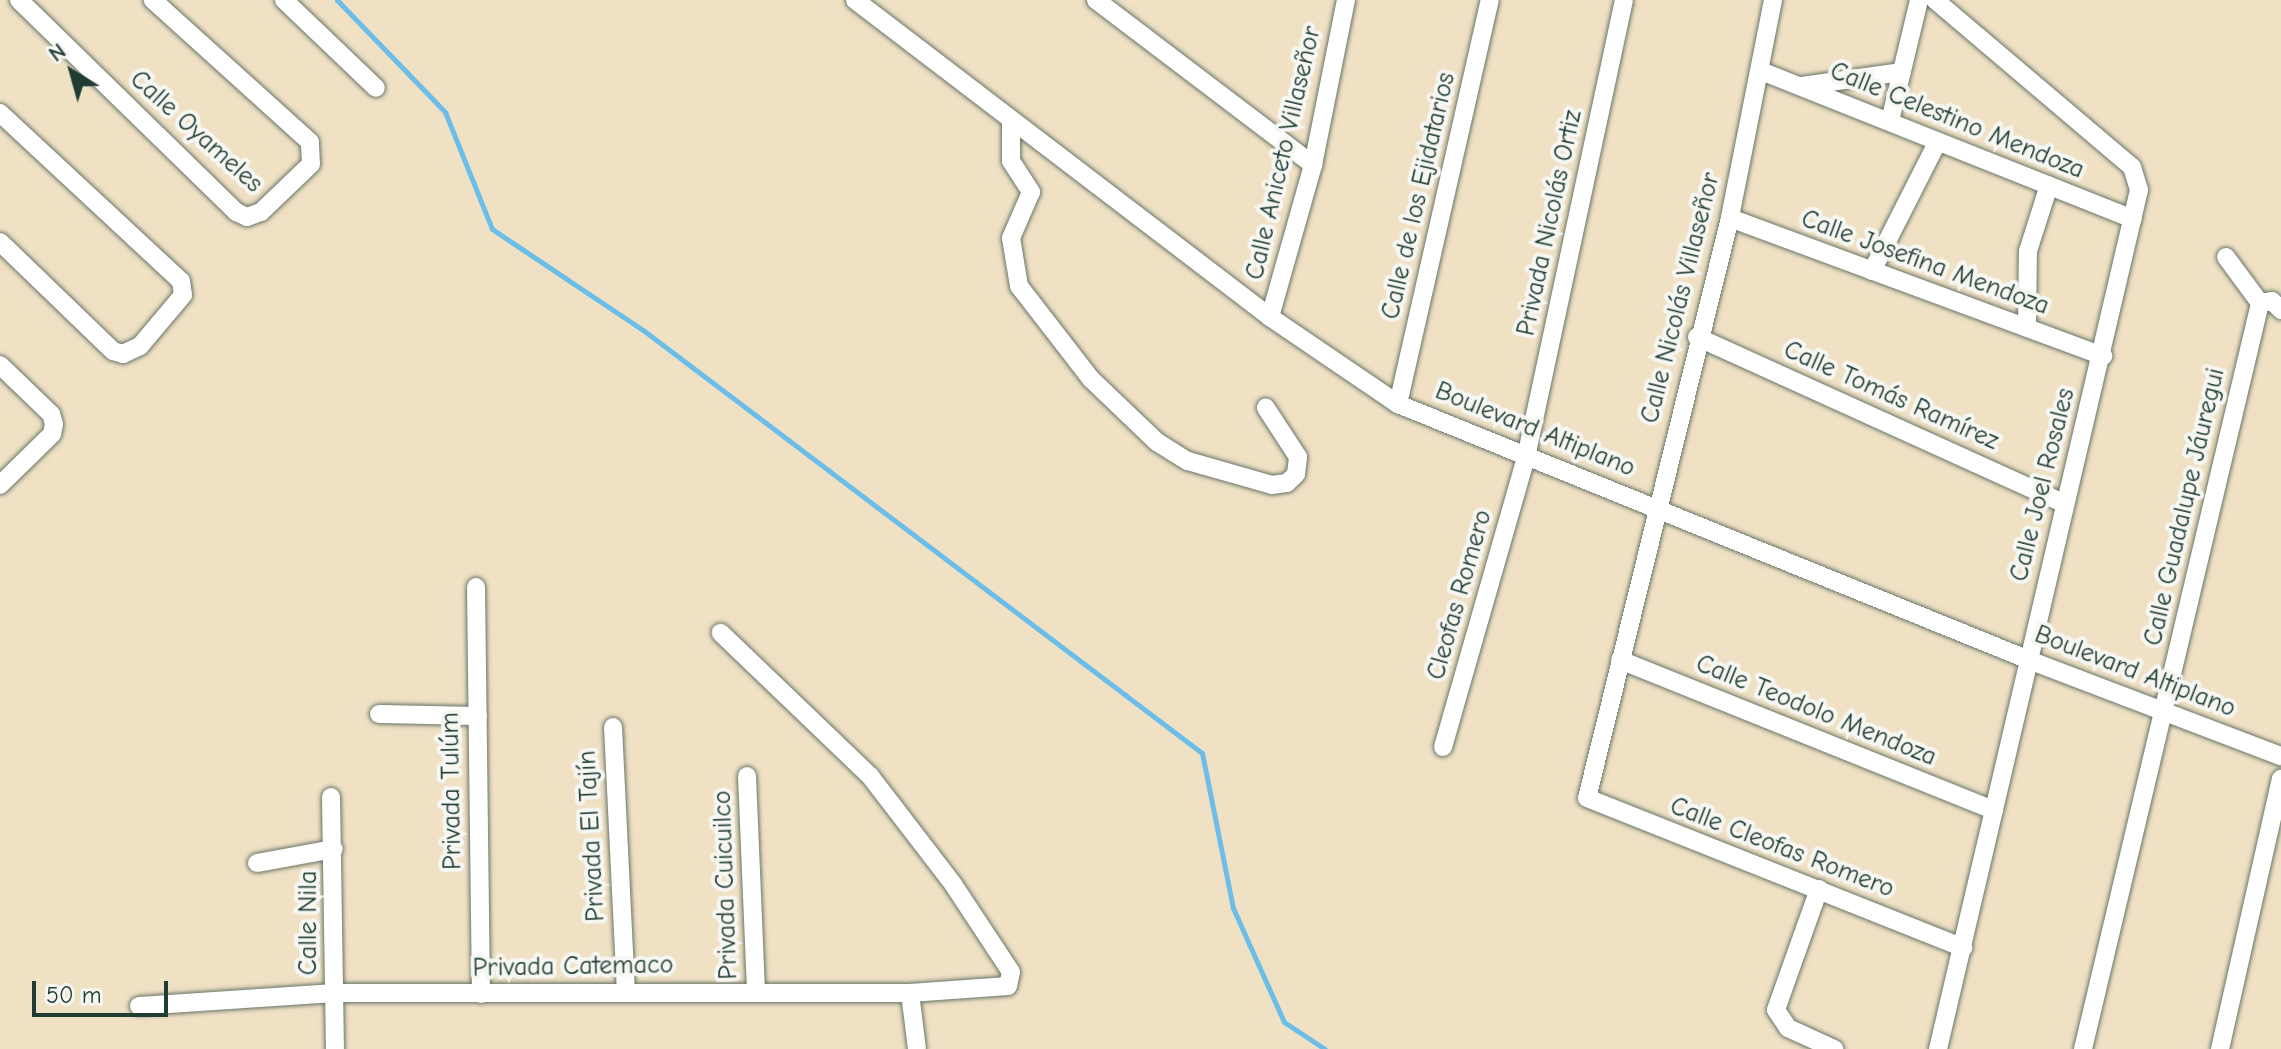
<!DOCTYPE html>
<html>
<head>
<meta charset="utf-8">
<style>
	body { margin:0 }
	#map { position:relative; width:2281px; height:1049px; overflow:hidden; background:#f0e1c5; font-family:"Comic Neue",sans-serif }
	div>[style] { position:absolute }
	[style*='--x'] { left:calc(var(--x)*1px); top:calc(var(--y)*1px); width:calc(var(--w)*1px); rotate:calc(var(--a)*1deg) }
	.stream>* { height:5px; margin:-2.5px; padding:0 2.5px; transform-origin:2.5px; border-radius:2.5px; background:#6cbee8 }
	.roads { filter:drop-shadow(0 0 2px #687667) drop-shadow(0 0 2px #687667) }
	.street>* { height:18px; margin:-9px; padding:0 9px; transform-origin:9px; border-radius:9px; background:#fff }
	span { translate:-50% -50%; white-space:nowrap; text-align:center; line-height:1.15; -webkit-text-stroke:8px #f6f6f2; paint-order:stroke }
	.street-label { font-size:26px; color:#1f3d34 }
	.north { position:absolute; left:32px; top:32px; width:80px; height:80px; -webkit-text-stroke:6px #f6f6f2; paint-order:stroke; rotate:323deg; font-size:22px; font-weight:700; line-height:32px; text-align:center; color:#1f3d34 }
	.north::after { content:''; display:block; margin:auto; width:28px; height:36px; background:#1f3d34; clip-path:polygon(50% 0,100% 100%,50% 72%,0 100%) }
	.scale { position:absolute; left:32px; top:981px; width:136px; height:36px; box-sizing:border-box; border:4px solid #1f3d34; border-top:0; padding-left:10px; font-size:24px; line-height:28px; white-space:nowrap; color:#1f3d34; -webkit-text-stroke:6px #f6f6f2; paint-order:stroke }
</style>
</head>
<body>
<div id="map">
	<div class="stream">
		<i style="--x:337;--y:0;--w:156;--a:46"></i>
		<i style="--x:445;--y:112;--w:126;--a:68.1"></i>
		<i style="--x:492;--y:229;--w:182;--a:33.8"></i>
		<i style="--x:643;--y:330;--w:701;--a:37.12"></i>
		<i style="--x:1202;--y:753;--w:158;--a:78.7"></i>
		<i style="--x:1233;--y:908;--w:125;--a:65.9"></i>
		<i style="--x:1284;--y:1022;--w:49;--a:33.4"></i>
	</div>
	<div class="roads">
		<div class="street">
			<i style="--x:19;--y:0;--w:303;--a:44.3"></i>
			<i style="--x:236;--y:212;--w:12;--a:24"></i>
			<i style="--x:247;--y:217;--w:15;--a:-20"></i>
			<i style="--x:261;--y:212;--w:69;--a:-43.8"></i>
			<i style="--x:311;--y:164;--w:22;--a:-93"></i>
			<i style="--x:310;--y:142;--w:212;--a:-137.9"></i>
			<i style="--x:284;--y:0;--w:127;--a:43.7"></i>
			<i style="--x:855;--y:0;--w:522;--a:37.37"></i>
			<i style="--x:1270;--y:317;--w:155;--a:34.2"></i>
			<i style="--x:1398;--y:404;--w:681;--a:22.08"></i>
			<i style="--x:2029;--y:660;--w:270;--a:20.9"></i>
			<i style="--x:1096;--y:0;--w:273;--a:37.2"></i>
			<i style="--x:1773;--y:0;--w:222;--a:101.2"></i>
			<i style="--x:1730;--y:218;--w:597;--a:103.85"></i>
			<i style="--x:1587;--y:798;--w:405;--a:21.7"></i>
			<i style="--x:1935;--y:0;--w:258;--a:40.3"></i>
			<i style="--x:2132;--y:167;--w:24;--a:73"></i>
			<i style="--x:2139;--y:190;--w:882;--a:103.17"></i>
			<i style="--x:1761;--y:71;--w:400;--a:21.7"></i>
			<i style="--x:1802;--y:86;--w:101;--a:-8"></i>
			<i style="--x:0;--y:113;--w:247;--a:42.9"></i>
			<i style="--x:181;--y:281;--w:14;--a:82"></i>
			<i style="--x:183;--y:295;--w:67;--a:130.1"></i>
			<i style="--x:140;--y:346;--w:19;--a:155"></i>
			<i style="--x:123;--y:354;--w:10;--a:-163"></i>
			<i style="--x:113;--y:351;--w:157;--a:-136"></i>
			<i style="--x:1890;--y:121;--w:124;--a:-76.5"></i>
			<i style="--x:1011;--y:122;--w:39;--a:90"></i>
			<i style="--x:1011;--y:161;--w:37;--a:57"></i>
			<i style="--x:1031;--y:192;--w:50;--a:113.5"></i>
			<i style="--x:1011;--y:238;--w:49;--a:80.5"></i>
			<i style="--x:1019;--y:286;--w:118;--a:52.3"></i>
			<i style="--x:1091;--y:379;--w:91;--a:43.7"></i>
			<i style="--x:1157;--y:442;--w:36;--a:32"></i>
			<i style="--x:1188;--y:461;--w:87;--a:15.9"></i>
			<i style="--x:1272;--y:485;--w:15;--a:-8"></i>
			<i style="--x:1287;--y:483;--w:13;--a:-45"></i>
			<i style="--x:1296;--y:474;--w:17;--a:-83"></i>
			<i style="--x:1298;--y:457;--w:59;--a:-123.1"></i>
			<i style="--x:1730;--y:218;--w:398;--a:20.3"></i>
			<i style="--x:2226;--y:257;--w:57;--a:53.5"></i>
			<i style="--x:1872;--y:271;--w:144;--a:-63.1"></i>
			<i style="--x:2260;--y:303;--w:12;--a:-9"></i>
			<i style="--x:2272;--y:301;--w:13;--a:45"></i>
			<i style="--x:1270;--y:317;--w:158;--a:-74.2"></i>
			<i style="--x:1313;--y:165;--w:168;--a:-78.7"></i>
			<i style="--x:2027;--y:328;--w:77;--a:-89.3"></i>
			<i style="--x:2028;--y:251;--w:69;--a:-72.3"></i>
			<i style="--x:1697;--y:337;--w:402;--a:24.4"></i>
			<i style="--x:0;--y:365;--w:71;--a:43.9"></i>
			<i style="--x:51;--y:414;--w:10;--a:73"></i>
			<i style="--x:54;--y:424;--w:10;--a:101"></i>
			<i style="--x:52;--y:434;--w:73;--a:135.6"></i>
			<i style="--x:1398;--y:404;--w:414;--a:-77.2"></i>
			<i style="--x:476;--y:587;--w:407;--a:89.3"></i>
			<i style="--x:1620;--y:660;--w:403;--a:21.9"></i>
			<i style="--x:379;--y:714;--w:99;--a:1.2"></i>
			<i style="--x:613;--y:727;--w:264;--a:87.2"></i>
			<i style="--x:1443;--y:747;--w:302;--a:-74"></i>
			<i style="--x:1526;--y:457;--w:467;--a:-77.9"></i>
			<i style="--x:747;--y:776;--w:216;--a:87.6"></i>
			<i style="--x:331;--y:797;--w:252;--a:89.1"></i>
			<i style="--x:257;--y:863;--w:78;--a:-10.3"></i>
			<i style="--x:1819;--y:889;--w:128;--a:109.6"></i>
			<i style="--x:1776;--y:1010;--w:22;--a:56"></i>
			<i style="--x:1788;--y:1028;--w:51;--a:24.5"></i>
			<i style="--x:910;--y:993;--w:56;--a:82.9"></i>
			<i style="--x:139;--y:1006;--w:196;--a:-3.8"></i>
			<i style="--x:335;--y:993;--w:575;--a:0"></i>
			<i style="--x:910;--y:993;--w:98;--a:-4.1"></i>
			<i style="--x:1008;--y:986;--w:14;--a:-78"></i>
			<i style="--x:1011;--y:972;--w:105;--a:-123.4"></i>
			<i style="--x:953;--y:884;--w:136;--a:-127.5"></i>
			<i style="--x:870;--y:776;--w:207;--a:-136.2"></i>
			<i style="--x:2083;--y:1049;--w:767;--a:-76.65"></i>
			<i style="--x:2220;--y:1049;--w:277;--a:-77.3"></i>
		</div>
	</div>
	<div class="street-label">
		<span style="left:1957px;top:121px;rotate:22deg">Calle Celestino Mendoza</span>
		<span style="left:196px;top:132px;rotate:42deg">Calle Oyameles</span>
		<span style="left:1284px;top:153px;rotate:-77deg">Calle Aniceto Villaseñor</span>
		<span style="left:1419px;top:196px;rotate:-77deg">Calle de los Ejidatarios</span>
		<span style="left:1550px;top:223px;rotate:-78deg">Privada Nicolás Ortiz</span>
		<span style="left:1925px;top:263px;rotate:20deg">Calle Josefina Mendoza</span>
		<span style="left:1681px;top:298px;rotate:-76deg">Calle Nicolás Villaseñor</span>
		<span style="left:1891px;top:396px;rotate:24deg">Calle Tomás Ramírez</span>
		<span style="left:1535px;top:430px;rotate:22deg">Boulevard Altiplano</span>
		<span style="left:2043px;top:485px;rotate:-76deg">Calle Joel Rosales</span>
		<span style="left:2185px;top:507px;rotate:-77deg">Calle Guadalupe Jáuregui</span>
		<span style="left:1460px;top:595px;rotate:-74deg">Cleofas Romero</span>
		<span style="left:2135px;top:672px;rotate:21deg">Boulevard Altiplano</span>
		<span style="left:1816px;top:711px;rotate:22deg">Calle Teodolo Mendoza</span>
		<span style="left:452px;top:791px;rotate:-91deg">Privada Tulúm</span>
		<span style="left:592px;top:836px;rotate:-93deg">Privada El Tajín</span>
		<span style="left:1782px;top:848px;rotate:21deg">Calle Cleofas Romero</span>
		<span style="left:726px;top:885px;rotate:-92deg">Privada Cuicuilco</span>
		<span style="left:309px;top:923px;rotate:-90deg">Calle Nila</span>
		<span style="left:573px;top:967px;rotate:-1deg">Privada Catemaco</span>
	</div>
	<div class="north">N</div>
	<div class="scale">50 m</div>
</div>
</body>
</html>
